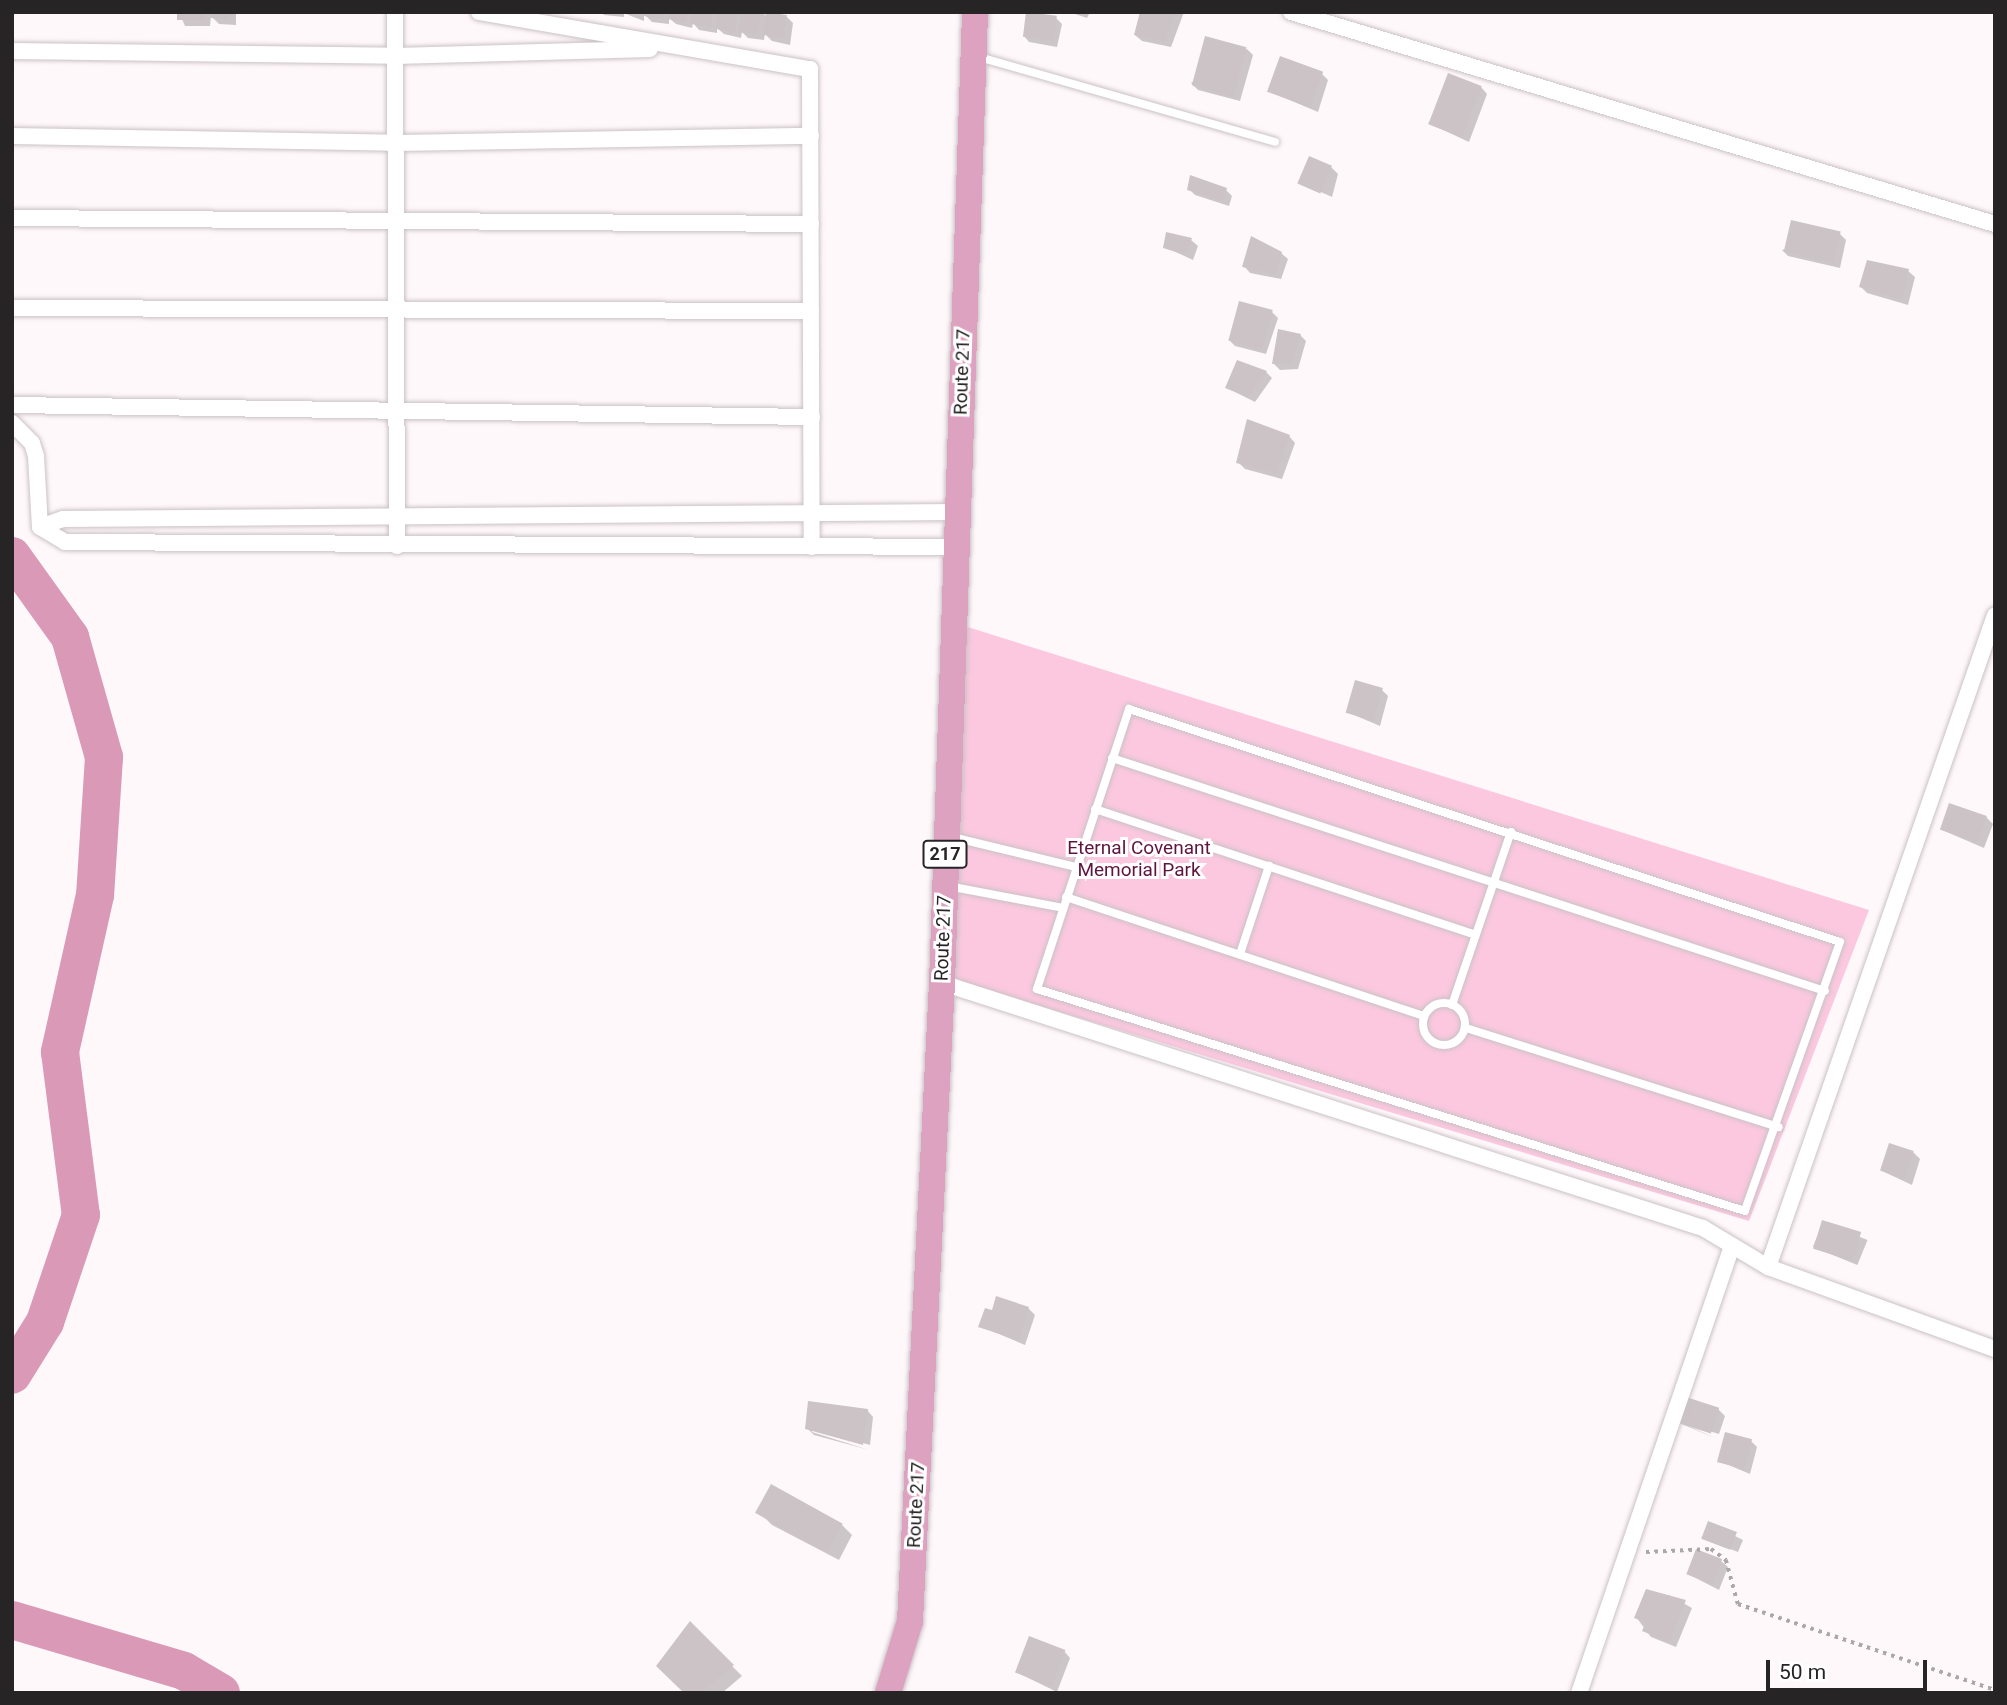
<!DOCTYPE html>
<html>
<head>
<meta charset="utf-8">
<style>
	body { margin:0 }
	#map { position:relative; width:2007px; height:1705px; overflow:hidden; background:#fff8fb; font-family:Roboto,sans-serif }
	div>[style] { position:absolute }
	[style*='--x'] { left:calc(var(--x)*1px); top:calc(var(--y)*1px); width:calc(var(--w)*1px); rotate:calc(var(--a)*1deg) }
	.green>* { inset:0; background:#fbc8df }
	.shadow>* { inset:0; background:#0003; transform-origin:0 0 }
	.river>* { height:38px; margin:-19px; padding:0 19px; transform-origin:19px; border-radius:19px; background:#d999b7 }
	.building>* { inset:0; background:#cbc3c6; transform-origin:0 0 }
	.path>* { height:3.5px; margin-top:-1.75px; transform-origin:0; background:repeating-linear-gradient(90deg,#aca7a9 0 3.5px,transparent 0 8.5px) }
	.roads { filter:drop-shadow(0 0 2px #cac2c5) drop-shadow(0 0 2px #cac2c5) }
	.lane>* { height:8px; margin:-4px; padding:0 4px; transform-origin:4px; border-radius:4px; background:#fff }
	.lane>.ring { margin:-4px; padding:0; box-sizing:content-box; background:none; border:8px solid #fff; border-radius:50% }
	.street>* { height:16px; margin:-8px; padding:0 8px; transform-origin:8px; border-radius:8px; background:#fff }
	.primary>* { height:26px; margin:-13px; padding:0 13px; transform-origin:13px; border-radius:13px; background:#dea2c1 }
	span { translate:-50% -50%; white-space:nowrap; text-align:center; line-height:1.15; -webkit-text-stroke:6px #fff; paint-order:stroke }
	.shield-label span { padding:2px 5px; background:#fff; border:2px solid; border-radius:5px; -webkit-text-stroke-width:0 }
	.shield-label { font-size:18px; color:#272426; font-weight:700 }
	.street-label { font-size:19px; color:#272426 }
	.park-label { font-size:19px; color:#5f143f }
	.frame { position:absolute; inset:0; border:14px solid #272426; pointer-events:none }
	.scale { position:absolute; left:1766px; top:1660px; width:161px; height:32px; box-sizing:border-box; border:4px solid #272426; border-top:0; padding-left:9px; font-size:21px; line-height:24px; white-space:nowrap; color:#272426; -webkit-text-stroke:5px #fff; paint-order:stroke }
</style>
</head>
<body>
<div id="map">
	<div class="green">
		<i style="clip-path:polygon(958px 624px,1869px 910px,1749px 1221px,948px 978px)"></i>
	</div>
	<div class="shadow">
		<i style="clip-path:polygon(179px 12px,236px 12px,236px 25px,219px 24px,211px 16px,210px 26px,185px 26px)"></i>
		<i style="clip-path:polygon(601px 12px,624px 13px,624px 17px,604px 15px)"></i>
		<i style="clip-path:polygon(762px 12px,768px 18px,768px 12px,786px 16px,793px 23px,790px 45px,772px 41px,765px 34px,764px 40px,748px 38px,742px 32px,741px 38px,724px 34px,717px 28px,717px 33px,699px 30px,693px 23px,692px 28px,676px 24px,669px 18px,669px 24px,652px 22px,644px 14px,644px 21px,626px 14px)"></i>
		<i style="clip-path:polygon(1069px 12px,1090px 12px,1087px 18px)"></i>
		<i style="clip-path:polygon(1142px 12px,1184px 12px,1171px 47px,1142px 41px,1135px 35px)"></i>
		<i style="clip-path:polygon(1056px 18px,1062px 24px,1057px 47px,1029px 42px,1023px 35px)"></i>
		<i style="clip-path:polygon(1247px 49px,1253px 55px,1240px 101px,1198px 90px,1191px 83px)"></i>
		<i style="clip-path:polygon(1322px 74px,1328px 80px,1318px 112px,1268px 91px)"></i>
		<i style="clip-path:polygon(1481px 87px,1487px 94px,1469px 142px,1428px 123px)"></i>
		<i style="clip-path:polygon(1331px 167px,1338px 174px,1332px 197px,1303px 184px)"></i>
		<i style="clip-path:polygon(1189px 189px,1226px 190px,1232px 196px,1229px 206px,1195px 195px)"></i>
		<i style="clip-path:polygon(1168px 234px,1191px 240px,1198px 246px,1193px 260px,1165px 247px)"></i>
		<i style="clip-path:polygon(1840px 234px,1846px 240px,1840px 268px,1788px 256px,1782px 250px)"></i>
		<i style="clip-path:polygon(1281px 253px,1288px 259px,1281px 279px,1250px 273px,1244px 266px)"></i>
		<i style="clip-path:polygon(1908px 271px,1915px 277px,1908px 305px,1867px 293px,1861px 287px)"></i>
		<i style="clip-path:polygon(1272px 312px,1278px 318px,1266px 354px,1235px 346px,1229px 340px)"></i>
		<i style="clip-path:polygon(1300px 335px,1306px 341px,1298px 369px,1280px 370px,1274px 364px)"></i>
		<i style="clip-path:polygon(1266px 372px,1272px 378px,1255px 402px,1227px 388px)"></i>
		<i style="clip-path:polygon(1289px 436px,1295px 443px,1282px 479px,1245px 469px,1238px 462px)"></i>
		<i style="clip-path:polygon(1382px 690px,1388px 696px,1380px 726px,1347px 712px)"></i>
		<i style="clip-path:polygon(1986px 817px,1993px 824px,1984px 848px,1942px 830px)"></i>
		<i style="clip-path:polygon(1913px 1152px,1920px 1159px,1912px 1185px,1882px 1171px)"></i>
		<i style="left:1823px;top:1222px;width:48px;height:27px;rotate:22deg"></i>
		<i style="clip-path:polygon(1028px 1308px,1035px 1315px,1025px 1345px,980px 1326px,993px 1312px)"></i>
		<i style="clip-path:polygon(1718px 1409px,1725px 1416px,1719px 1434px,1682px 1423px,1717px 1439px,1677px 1422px)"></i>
		<i style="clip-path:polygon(867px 1410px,873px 1417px,870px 1445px,812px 1429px,812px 1432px,869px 1450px,814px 1435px,807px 1428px)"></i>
		<i style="clip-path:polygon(1751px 1441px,1757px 1447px,1750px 1474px,1719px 1461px)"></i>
		<i style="clip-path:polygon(762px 1515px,842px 1525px,852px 1535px,839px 1560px,772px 1525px)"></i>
		<i style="clip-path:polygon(1709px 1523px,1743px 1540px,1738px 1552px,1703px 1539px)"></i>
		<i style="clip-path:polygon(1721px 1561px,1728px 1567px,1719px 1590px,1688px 1574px)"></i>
		<i style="clip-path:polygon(1669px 1595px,1692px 1608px,1676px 1647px,1651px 1637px,1636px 1617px)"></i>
		<i style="clip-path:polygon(690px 1624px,742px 1676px,722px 1693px,686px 1693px)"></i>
		<i style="clip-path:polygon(1064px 1651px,1070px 1658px,1057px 1692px,1016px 1672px)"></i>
	</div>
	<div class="river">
		<i style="--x:12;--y:556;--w:100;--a:54.4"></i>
		<i style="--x:70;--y:637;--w:125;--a:74.2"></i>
		<i style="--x:104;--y:757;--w:138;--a:93.7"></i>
		<i style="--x:95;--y:895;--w:161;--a:102.6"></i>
		<i style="--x:60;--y:1052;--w:164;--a:82.7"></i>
		<i style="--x:81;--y:1215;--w:113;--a:108.6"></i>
		<i style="--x:45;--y:1322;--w:62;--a:121.9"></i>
		<i style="--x:12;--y:1620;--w:179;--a:16.5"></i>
		<i style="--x:184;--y:1671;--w:43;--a:30.7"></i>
	</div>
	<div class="building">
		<i style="left:177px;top:12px;width:28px;height:8px"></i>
		<i style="clip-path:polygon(211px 12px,230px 12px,230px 19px,211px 18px)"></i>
		<i style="clip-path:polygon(644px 12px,663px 12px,663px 19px,644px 16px)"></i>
		<i style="clip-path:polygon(668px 12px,687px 12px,686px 22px,667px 19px)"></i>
		<i style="clip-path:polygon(692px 12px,712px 12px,711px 27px,691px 24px)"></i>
		<i style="clip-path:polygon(717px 12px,737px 12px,735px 32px,716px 29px)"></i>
		<i style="clip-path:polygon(742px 12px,761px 12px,758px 35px,739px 32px)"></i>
		<i style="left:766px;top:12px;width:21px;height:23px;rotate:8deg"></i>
		<i style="left:1026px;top:12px;width:31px;height:25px;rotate:7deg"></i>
		<i style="clip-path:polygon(1140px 12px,1175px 12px,1165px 41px,1134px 35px)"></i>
		<i style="left:1205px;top:36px;width:43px;height:51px;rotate:15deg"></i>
		<i style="left:1280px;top:56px;width:46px;height:38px;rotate:20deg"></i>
		<i style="left:1448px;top:73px;width:36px;height:55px;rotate:21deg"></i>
		<i style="left:1309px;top:156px;width:25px;height:30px;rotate:23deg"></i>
		<i style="clip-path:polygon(1190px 175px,1227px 188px,1223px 201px,1187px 190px)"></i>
		<i style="left:1791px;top:220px;width:51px;height:32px;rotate:13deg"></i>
		<i style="clip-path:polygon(1166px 232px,1192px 238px,1186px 255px,1163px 248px)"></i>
		<i style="clip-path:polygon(1251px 236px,1282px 252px,1275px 274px,1242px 267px)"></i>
		<i style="clip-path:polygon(1867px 260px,1909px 269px,1902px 300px,1859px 287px)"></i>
		<i style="left:1239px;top:301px;width:35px;height:41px;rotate:15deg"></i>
		<i style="clip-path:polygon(1278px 329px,1301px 334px,1292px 363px,1272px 364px)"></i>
		<i style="clip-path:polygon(1237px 360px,1267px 371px,1248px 397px,1225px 388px)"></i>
		<i style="clip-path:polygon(1247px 419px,1290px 435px,1276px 473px,1236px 463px)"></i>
		<i style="left:1355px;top:680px;width:29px;height:34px;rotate:16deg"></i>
		<i style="left:1949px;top:803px;width:40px;height:28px;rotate:19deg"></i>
		<i style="left:1889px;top:1143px;width:26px;height:29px;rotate:18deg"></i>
		<i style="left:1822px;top:1220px;width:41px;height:30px;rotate:17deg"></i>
		<i style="clip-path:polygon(996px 1296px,1029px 1307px,1018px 1340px,978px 1327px,985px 1308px,992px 1310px)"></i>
		<i style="left:1683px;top:1396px;width:38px;height:27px;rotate:18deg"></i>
		<i style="clip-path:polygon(808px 1401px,868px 1409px,863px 1445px,805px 1429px)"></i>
		<i style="left:1725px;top:1432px;width:28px;height:31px;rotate:15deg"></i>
		<i style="left:771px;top:1484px;width:82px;height:33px;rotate:29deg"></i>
		<i style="left:1708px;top:1521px;width:31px;height:19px;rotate:21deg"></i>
		<i style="left:1696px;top:1549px;width:28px;height:27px;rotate:21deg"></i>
		<i style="clip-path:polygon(1646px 1589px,1686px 1600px,1669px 1642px,1642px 1631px,1646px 1622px,1634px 1618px)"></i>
		<i style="clip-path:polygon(690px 1621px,734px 1665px,700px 1693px,684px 1693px,656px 1666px)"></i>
		<i style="left:1029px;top:1636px;width:39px;height:39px;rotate:21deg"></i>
	</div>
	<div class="path">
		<i style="--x:1646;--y:1552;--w:65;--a:-2.6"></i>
		<i style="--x:1711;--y:1549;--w:19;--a:36"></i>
		<i style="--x:1726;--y:1560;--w:46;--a:74.7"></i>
		<i style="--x:1738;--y:1604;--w:271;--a:18.5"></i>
	</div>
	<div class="roads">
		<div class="lane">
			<i style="--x:979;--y:57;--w:308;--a:16"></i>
			<i style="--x:1129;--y:709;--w:748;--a:18.14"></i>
			<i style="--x:1840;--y:942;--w:285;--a:109.5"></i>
			<i style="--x:1745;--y:1211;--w:742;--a:-162.59"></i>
			<i style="--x:1037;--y:989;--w:295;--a:-71.8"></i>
			<i style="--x:1112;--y:758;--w:750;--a:18.1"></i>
			<i style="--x:1095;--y:809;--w:401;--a:18.3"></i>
			<i style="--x:952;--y:837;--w:128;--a:13.6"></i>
			<i style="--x:948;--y:886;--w:117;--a:10.8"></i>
			<i style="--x:1066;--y:897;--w:377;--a:18.4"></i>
			<i style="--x:1240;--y:954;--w:93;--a:-71.8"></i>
			<i class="ring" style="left:1423px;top:1003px;width:34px;height:34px"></i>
			<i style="--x:1452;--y:1005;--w:183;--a:-71.2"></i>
			<i style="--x:1466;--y:1028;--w:328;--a:17.6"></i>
		</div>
		<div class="street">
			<i style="--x:395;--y:12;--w:534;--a:89.79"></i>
			<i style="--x:479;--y:12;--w:336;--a:9.8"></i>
			<i style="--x:810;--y:69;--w:478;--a:89.8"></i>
			<i style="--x:1291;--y:12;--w:735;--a:16.76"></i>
			<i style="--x:12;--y:51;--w:383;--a:0.7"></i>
			<i style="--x:395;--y:56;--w:255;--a:-1.6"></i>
			<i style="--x:12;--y:136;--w:384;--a:1"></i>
			<i style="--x:396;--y:143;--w:415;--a:-1"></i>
			<i style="--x:12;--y:218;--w:799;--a:0.43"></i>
			<i style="--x:12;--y:308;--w:799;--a:0.22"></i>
			<i style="--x:12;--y:405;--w:800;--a:0.86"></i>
			<i style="--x:12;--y:423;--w:28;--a:45"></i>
			<i style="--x:32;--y:443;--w:14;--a:73"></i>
			<i style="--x:36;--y:456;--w:71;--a:86.8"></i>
			<i style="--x:40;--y:527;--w:29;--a:31"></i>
			<i style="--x:65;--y:542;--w:890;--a:0.32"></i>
			<i style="--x:40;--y:527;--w:24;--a:-19"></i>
			<i style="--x:63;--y:519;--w:894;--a:-0.45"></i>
			<i style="--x:942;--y:983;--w:799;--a:17.85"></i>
			<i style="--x:1703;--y:1228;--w:76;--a:31"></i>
			<i style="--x:1768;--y:1267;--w:241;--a:19.9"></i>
			<i style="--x:1768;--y:1267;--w:690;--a:-70.8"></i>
			<i style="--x:1579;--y:1693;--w:472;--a:-71.1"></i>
		</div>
		<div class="primary">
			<i style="--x:888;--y:1693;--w:75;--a:-73"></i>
			<i style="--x:910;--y:1621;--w:639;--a:-87.13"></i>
			<i style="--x:942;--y:983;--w:972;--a:-88.05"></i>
		</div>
	</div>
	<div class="shield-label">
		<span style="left:945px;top:854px">217</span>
	</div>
	<div class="street-label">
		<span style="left:962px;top:372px;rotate:-88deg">Route 217</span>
		<span style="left:943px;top:938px;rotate:-88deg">Route 217</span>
		<span style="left:916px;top:1505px;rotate:-87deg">Route 217</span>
	</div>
	<div class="park-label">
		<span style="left:1139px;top:859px">Eternal Covenant<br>Memorial Park</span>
	</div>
	<div class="frame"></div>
	<div class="scale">50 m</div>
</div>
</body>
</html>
